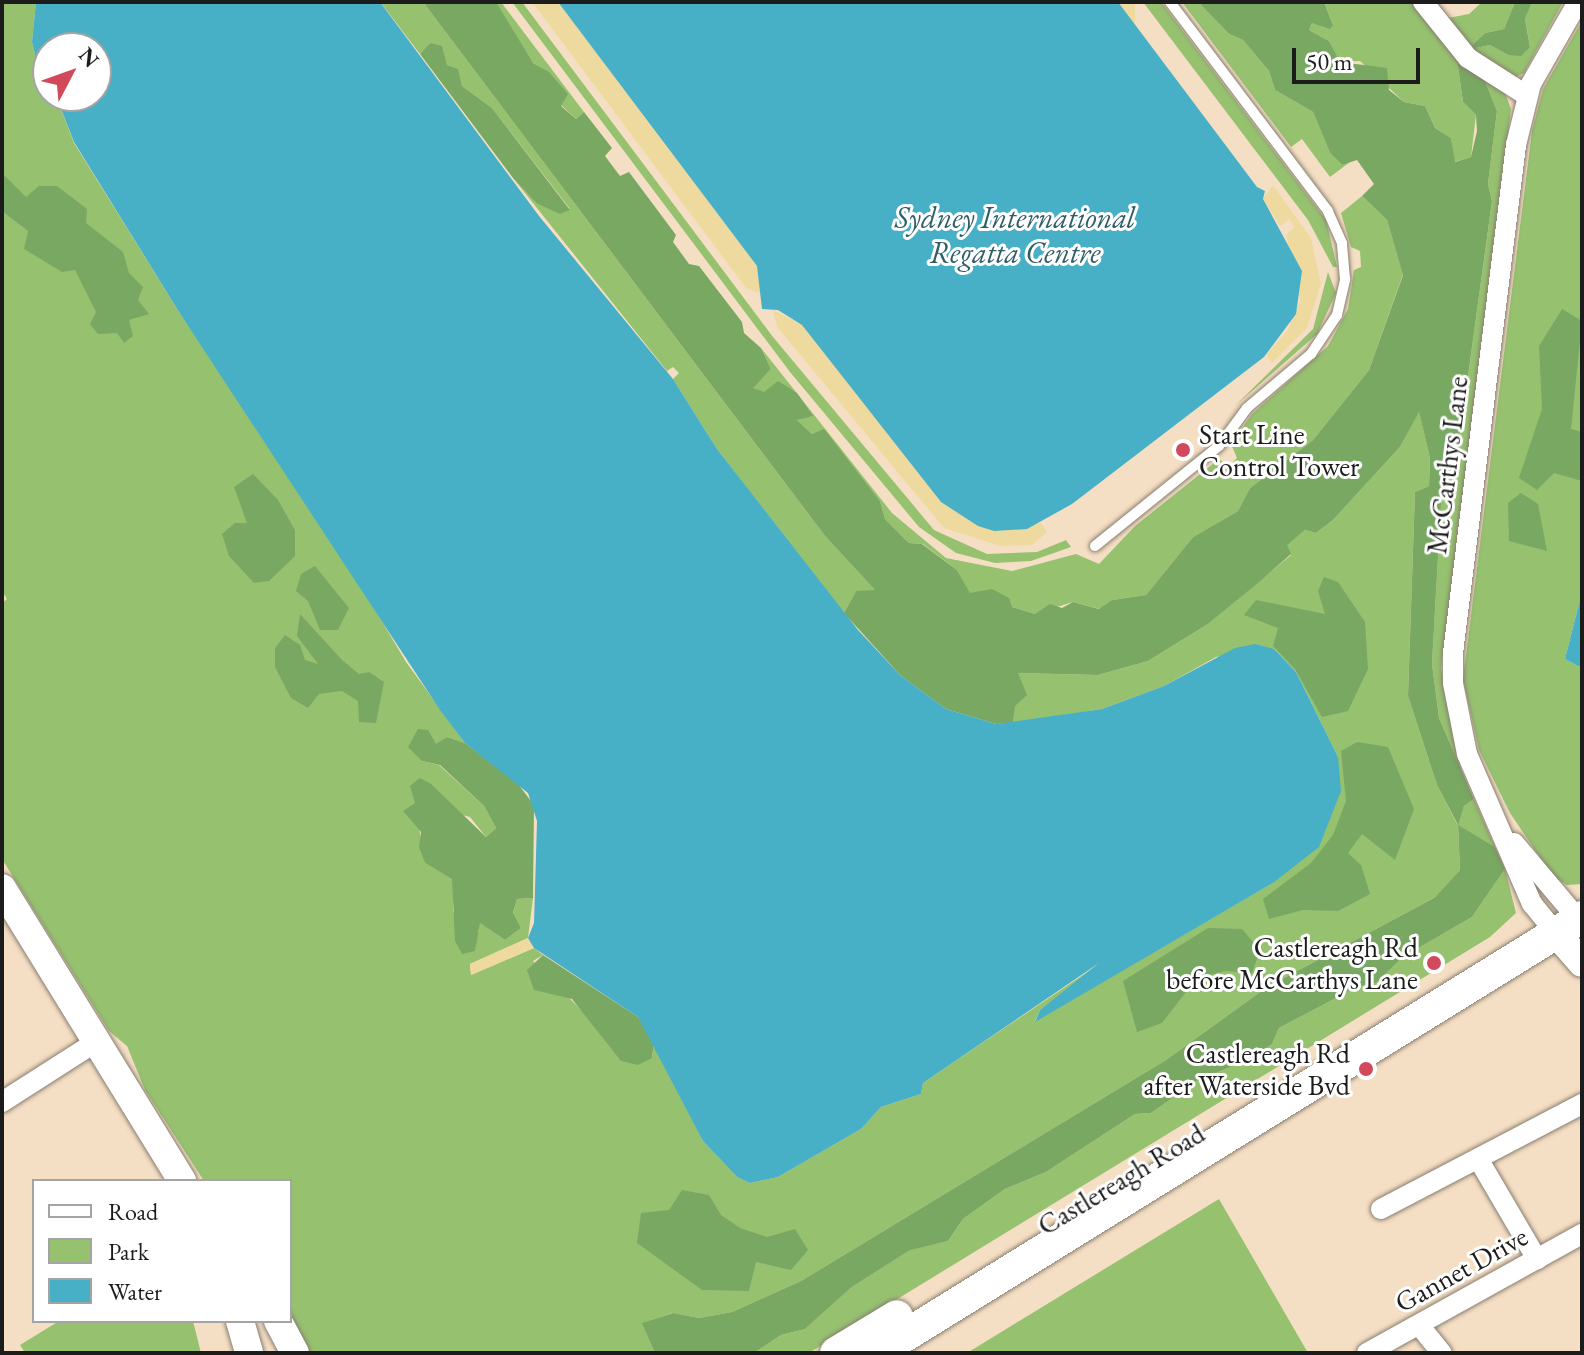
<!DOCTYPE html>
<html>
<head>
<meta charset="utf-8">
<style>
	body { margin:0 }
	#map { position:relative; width:1584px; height:1355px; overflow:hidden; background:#f5dfc4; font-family:"EB Garamond",serif }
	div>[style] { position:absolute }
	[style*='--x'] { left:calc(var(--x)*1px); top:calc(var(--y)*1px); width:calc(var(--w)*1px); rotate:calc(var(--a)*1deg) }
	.green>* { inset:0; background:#96c270 }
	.forest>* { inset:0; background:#78a862 }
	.sand>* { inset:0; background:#eeda9e; transform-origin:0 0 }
	.water>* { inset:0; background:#47afc6 }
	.roads { filter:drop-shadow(0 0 2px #887e70) drop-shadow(0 0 2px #887e70) }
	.lane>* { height:10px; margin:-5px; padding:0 5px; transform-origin:5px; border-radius:5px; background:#fff }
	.street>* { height:20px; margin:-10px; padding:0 10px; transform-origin:10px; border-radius:10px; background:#fff }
	.secondary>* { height:28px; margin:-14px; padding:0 14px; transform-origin:14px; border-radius:14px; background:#fff }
	.primary>* { height:32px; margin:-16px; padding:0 16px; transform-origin:16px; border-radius:16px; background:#fff }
	.dots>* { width:22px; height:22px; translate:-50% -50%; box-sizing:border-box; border:4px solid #fff; border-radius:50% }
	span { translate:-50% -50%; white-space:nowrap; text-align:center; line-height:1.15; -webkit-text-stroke:6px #fff; paint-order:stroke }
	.poi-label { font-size:28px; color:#1c1c1c }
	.left { translate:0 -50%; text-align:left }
	.right { translate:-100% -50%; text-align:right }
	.street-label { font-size:28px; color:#1c1c1c }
	.water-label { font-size:30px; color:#2f5e68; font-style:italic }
	.frame { position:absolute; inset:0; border:4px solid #1c1c1c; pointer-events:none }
	.legend { position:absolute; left:32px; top:1179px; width:260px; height:144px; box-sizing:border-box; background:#fff; border:2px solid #a4a4a4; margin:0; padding:10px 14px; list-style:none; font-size:24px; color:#1c1c1c }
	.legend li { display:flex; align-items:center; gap:16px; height:40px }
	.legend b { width:40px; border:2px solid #a4a4a4 }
	.north { position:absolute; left:32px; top:32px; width:80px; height:80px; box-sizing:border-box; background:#fff; border:2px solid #a4a4a4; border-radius:50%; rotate:49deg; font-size:22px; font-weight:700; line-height:32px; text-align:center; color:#1c1c1c }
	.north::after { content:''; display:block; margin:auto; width:28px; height:36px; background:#d1495b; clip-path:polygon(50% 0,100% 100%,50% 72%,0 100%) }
	.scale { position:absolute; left:1292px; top:48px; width:128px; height:36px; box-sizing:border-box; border:4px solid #1c1c1c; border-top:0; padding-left:10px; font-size:24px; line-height:28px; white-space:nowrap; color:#1c1c1c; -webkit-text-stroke:6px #fff; paint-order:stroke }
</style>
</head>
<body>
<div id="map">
	<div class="green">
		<i style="clip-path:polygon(2px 2px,36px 2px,32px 42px,42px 83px,48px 86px,48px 96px,56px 96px,74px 143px,179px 312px,345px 559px,406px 662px,465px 743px,447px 737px,422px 761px,439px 765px,484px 806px,496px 828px,486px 837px,470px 817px,415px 803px,425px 863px,453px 879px,453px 912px,479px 932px,479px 922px,505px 940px,521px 928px,513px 914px,517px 899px,533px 898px,528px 938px,470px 964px,471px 975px,534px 948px,543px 955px,533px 961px,585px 1014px,652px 1058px,654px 1041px,703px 1141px,737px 1177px,750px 1183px,778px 1177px,861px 1129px,881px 1107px,921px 1094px,923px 1083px,1111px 956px,1040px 1010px,1035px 1021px,1273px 883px,1338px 757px,1296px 672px,1274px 649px,1216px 657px,1164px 686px,1102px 709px,1013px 723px,1017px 673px,1098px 675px,1148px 661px,1208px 624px,1291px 555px,1286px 545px,1305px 530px,1316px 533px,1333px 520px,1400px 447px,1419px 411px,1430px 458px,1429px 486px,1415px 492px,1408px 696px,1437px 785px,1457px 824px,1464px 806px,1474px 799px,1495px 847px,1458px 826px,1460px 870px,1434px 898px,1267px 987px,1166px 1060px,801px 1281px,732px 1312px,699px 1318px,672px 1313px,643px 1323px,655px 1353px,306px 1353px,290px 1321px,290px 1181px,204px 1181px,145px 1090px,127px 1046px,109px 1031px,2px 859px,2px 603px,7px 599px,2px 591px)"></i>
		<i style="clip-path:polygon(423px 2px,825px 536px,876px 591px,856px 591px,844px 613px,717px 449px,673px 379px,679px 373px,673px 367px,667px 371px,513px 178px,536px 203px,570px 209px,492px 108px,462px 86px,457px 69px,447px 65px,430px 43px,420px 54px,381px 3px)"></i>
		<i style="clip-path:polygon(496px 2px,501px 2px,584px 112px,576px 119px,561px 105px,548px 71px,533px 63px,507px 28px)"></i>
		<i style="clip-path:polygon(512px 2px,522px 2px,773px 337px,934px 530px,987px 554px,1037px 552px,1066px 540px,1071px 547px,1031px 561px,995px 563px,956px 553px,919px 527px,790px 372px)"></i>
		<i style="clip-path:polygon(1143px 2px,1161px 2px,1326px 220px,1337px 267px,1333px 267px,1308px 220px)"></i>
		<i style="clip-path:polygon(1182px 2px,1198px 2px,1229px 34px,1243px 40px,1269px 71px,1275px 90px,1313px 112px,1330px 153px,1342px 165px,1350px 162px,1330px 177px,1302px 139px,1291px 147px)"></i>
		<i style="clip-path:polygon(1324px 2px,1413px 2px,1457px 60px,1463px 102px,1476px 115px,1471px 157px,1454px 162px,1451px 138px,1435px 128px,1425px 106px,1404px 102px,1360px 61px,1339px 62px,1329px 41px,1309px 30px,1312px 23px,1333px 25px)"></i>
		<i style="clip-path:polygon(1482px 2px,1515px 2px,1504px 29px,1485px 33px,1469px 48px,1448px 18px,1469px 14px)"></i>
		<i style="clip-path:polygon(1563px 2px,1524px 73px,1516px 77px,1475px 55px,1476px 48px,1490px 45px,1508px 55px,1530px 46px,1525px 19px,1531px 3px)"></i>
		<i style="clip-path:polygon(1582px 21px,1582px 592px,1565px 659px,1582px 668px,1582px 884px,1567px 885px,1553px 877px,1510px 813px,1479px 750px,1463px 679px,1532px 131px,1543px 89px)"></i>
		<i style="clip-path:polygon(1485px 81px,1505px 93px,1511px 109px,1441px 668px,1461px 769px,1439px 718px,1432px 664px,1441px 504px,1459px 442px,1492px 201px,1488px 184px,1497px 111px)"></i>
		<i style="clip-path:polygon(1362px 196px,1387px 220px,1403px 274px,1369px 370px,1313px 440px,1250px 488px,1238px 511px,1193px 537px,1146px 595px,1112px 600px,1100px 609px,1073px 602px,1035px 614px,970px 594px,957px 570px,923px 544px,909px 543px,885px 519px,880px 501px,824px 430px,812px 434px,796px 419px,812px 416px,752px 388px,771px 369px,761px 348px,892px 513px,946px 558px,1012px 571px,1076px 554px,1099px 564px,1135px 526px,1219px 459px,1229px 466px,1237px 458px,1231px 444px,1252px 414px,1328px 346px,1348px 309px,1354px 270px,1361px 267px,1360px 251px,1351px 247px,1341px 213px)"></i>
		<i style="clip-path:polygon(1328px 272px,1336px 293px,1317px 334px,1235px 406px,1313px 329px)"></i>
		<i style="clip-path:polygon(1505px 869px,1516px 913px,1490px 937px,809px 1353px,754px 1353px,781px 1335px,805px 1329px,852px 1287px,911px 1249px,948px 1241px,963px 1219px,1005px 1189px,1046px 1172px,1135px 1114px,1151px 1113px,1197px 1081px,1252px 1058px,1272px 1044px,1279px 1028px,1357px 987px,1376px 983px,1403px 957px,1472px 917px)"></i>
		<i style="clip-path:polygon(1219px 1199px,1308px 1353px,967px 1353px)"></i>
		<i style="clip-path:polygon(59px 1321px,193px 1321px,201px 1353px,25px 1353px,20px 1345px)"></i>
	</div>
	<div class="forest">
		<i style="clip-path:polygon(423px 2px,496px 2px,533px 63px,548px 71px,568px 94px,561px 106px,576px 119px,584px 112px,612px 148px,605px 156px,620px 176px,629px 172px,676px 235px,673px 242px,689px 264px,699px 266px,742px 322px,744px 333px,761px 348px,771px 369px,753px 388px,764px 392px,778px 381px,797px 393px,813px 416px,797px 420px,812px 434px,824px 429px,880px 501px,885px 519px,909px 543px,922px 544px,957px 570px,970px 593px,992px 589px,1009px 598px,1012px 607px,1035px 614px,1050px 604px,1062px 608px,1073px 602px,1099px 609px,1112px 600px,1146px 595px,1193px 537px,1238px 511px,1250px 488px,1313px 440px,1369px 370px,1403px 275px,1387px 220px,1362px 196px,1374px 184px,1357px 160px,1342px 165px,1330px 153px,1313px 112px,1275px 90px,1269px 71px,1243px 40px,1229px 34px,1198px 2px,1324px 2px,1333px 25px,1330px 29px,1312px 23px,1309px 30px,1329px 41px,1340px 62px,1387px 68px,1389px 90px,1404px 102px,1425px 106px,1435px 128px,1451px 138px,1455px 162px,1471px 157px,1477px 131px,1476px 115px,1463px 102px,1457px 60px,1485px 81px,1497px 111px,1488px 184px,1492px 201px,1459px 442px,1441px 504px,1432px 664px,1439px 718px,1474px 799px,1464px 806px,1458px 825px,1495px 847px,1505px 869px,1472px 917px,1403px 957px,1376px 983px,1357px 987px,1279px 1028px,1272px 1044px,1252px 1058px,1197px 1081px,1151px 1113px,1135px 1114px,1046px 1172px,1005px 1189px,963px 1219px,948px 1241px,910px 1250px,852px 1287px,805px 1329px,781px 1335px,754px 1353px,655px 1353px,642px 1323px,673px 1313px,699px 1318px,732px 1312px,801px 1281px,1166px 1060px,1267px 987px,1434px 898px,1460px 870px,1458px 825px,1437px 785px,1408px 696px,1415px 492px,1429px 486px,1430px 458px,1419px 412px,1400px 447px,1333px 520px,1316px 533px,1305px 530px,1287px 545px,1291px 554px,1258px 583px,1208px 624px,1148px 661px,1098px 675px,1018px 673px,1027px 695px,1015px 706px,1013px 723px,996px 724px,946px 709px,901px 676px,844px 613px,856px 591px,875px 590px,825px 536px)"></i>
		<i style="clip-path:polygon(1515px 2px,1532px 2px,1525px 19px,1530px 47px,1521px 56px,1508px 55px,1490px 45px,1476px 48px,1475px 55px,1469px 48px,1485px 33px,1504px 29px)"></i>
		<i style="clip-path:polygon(430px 43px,442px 46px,447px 65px,458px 69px,462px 86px,492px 108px,570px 210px,560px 214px,536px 203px,513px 178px,420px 54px)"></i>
		<i style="clip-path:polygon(4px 175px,26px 197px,39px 186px,57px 186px,87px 209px,86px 223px,123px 252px,129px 273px,143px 287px,138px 300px,149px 314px,129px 320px,133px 336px,124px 343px,117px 333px,98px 334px,90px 324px,96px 312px,75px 270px,62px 272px,24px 249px,28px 231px,2px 211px)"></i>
		<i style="clip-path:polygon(1562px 309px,1582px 321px,1571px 429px,1582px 432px,1582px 481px,1554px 473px,1537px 490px,1519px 478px,1542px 409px,1539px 346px)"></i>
		<i style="clip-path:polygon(253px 474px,278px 500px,295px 530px,295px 556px,269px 581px,254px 583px,229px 556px,222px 534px,235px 523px,247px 523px,234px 487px)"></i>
		<i style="clip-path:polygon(1521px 493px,1538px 504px,1547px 551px,1509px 541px,1508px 503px)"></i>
		<i style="clip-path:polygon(315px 566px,349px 608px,338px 630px,320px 630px,308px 601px,296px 591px,301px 574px)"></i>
		<i style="clip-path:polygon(1324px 577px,1338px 582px,1365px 622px,1368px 669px,1348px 711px,1322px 717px,1295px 669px,1273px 646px,1278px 628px,1244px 615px,1256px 600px,1325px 614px,1318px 591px)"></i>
		<i style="clip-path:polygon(300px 614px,342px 660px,359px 674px,369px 672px,384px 682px,376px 723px,359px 722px,358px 701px,342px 691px,319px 694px,308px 708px,291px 698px,275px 667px,275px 648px,285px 635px,300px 645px,305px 660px,318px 664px,297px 636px)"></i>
		<i style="clip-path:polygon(418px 729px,428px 730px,436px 744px,447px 737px,465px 743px,518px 784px,534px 805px,533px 898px,517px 899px,513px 913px,521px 928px,505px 940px,480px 923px,475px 951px,462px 954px,455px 941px,452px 879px,425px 863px,419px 847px,421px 832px,403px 811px,415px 803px,410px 786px,420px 778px,431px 784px,486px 837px,496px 828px,484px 806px,440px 765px,422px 761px,408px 747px)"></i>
		<i style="clip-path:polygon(1357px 742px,1388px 747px,1414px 809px,1395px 860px,1362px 834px,1348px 853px,1361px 865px,1370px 894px,1338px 911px,1303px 910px,1269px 919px,1263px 899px,1311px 863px,1333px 835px,1346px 801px,1341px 751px)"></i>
		<i style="clip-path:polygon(1208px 928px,1242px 929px,1260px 950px,1252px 973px,1225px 971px,1196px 979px,1162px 1023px,1137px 1032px,1123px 981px)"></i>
		<i style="clip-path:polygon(543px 955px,638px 1017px,654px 1041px,652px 1058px,638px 1065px,621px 1061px,572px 999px,534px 990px,527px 970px)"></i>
		<i style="clip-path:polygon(682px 1190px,709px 1195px,721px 1215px,740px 1228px,767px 1237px,795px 1229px,808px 1250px,791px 1270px,756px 1262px,749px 1291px,702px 1290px,637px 1243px,641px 1213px,669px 1210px)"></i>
	</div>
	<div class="sand">
		<i style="clip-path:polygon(532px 2px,558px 2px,757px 266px,763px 281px,760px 293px,746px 288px)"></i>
		<i style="left:1118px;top:2px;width:17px;height:231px"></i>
		<i style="clip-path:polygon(1273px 185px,1311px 238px,1321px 284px,1307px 328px,1272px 363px,1266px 355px,1288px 330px,1300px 301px,1286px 235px,1295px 227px,1289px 219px,1280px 226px,1263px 199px)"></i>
		<i style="clip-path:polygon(773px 310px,802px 325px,941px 502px,994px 531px,1041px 523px,1047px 532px,1032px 545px,1000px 546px,944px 528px,777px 327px)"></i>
		<i style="clip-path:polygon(528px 938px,534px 948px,471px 975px,470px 964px)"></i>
	</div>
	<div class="water">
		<i style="clip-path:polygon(36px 2px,380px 2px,539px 216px,673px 379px,717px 449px,858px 630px,901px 676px,946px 709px,996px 724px,1102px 709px,1164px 686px,1235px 648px,1255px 644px,1274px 649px,1296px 672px,1338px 757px,1341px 791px,1319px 847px,1273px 883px,1035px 1022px,1040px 1010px,1099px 963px,923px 1083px,921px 1094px,881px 1107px,861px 1129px,778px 1177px,750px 1183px,737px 1177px,703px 1141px,638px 1017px,534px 948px,528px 938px,534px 923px,537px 821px,528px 793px,465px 743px,440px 710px,179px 312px,74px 142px,56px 96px,96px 96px,96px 48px,48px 48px,48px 86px,42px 83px,32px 42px)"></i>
		<i style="clip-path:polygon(558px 2px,1118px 2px,1257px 187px,1265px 191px,1263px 199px,1302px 271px,1296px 314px,1264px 357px,1072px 504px,1027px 529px,994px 531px,978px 526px,941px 502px,802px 325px,778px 310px,762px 309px,757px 266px)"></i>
		<i style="clip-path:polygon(1582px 592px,1582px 668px,1565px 659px)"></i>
	</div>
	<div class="roads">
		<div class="lane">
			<i style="--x:1095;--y:546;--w:159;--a:-38.9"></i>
			<i style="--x:1219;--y:446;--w:47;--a:-53.6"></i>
			<i style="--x:1247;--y:408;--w:84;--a:-40.2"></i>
			<i style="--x:1311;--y:354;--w:47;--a:-56.3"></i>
			<i style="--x:1337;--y:315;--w:37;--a:-77"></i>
			<i style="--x:1345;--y:279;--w:36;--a:-95"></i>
			<i style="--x:1342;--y:243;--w:35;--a:-114"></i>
			<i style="--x:1328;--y:211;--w:262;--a:-127.1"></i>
		</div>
		<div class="street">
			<i style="--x:1423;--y:2;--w:72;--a:51.2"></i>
			<i style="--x:1468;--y:58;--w:69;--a:32.5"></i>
			<i style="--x:1514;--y:843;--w:99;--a:49.9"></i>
			<i style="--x:1555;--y:932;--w:36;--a:-129"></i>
			<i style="--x:1532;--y:904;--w:163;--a:-113.4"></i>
			<i style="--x:1467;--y:754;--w:72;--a:-101.2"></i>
			<i style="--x:1453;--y:683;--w:30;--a:-90"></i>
			<i style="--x:1453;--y:653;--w:512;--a:-82.93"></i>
			<i style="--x:1516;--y:145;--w:63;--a:-76.2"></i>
			<i style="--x:1531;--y:84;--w:95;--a:-60.2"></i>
			<i style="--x:2;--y:1102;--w:112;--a:-32.6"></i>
			<i style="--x:1480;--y:1162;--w:113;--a:59.6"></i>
			<i style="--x:1381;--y:1209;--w:227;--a:-27.6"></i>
			<i style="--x:1419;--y:1325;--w:36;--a:51"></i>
			<i style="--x:1367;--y:1353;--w:246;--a:-29"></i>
		</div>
		<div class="secondary">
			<i style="--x:2;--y:888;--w:344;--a:58.4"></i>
			<i style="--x:1555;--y:932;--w:41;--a:48.9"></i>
			<i style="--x:240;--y:1321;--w:33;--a:74"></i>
			<i style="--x:278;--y:1321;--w:36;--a:62"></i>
		</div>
		<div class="primary">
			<i style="--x:836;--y:1353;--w:71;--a:-31.2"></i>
			<i style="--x:877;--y:1353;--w:829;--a:-31.73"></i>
		</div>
	</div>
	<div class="dots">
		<i style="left:1183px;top:450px;background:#d1495b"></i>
		<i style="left:1434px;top:963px;background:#d1495b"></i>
		<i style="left:1366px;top:1069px;background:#d1495b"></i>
	</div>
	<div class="poi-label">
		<span class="left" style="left:1199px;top:450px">Start Line<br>Control Tower</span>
		<span class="right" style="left:1418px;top:963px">Castlereagh Rd<br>before McCarthys Lane</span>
		<span class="right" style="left:1350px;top:1069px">Castlereagh Rd<br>after Waterside Bvd</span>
	</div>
	<div class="street-label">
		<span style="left:1447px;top:465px;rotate:-83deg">McCarthys Lane</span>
		<span style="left:1121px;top:1179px;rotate:-31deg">Castlereagh Road</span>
		<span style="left:1461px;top:1269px;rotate:-29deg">Gannet Drive</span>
	</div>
	<div class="water-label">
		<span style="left:1015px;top:235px">Sydney International<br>Regatta Centre</span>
	</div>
	<div class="frame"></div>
	<ul class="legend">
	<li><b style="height:10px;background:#fff"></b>Road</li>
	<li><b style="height:22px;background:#96c270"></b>Park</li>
	<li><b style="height:22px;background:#47afc6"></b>Water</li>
	</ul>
	<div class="north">N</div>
	<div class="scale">50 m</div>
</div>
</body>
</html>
